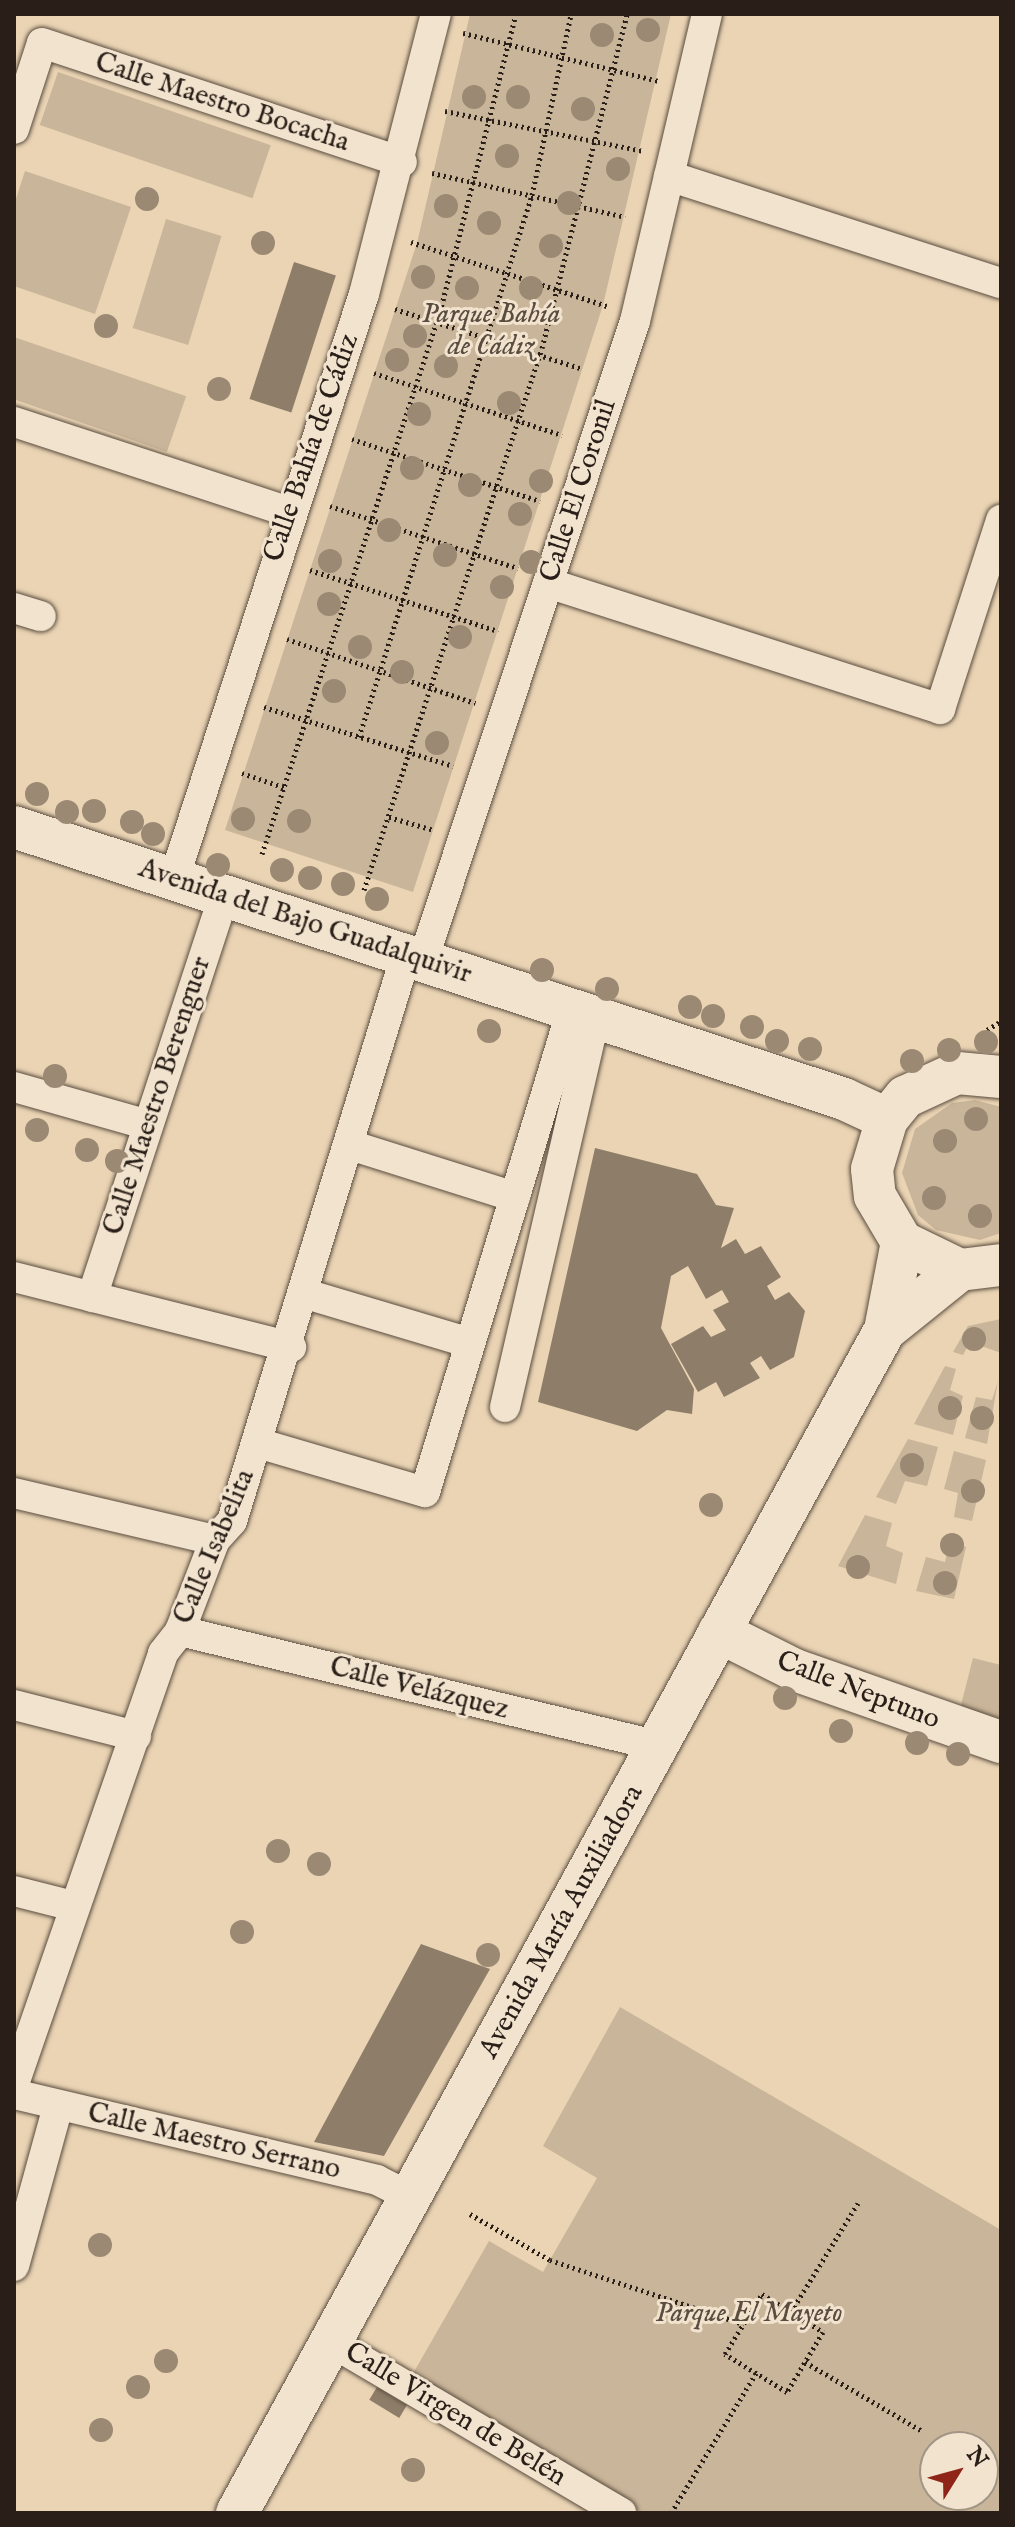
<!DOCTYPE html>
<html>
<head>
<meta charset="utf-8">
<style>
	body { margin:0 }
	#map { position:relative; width:1015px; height:2527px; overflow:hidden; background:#ead4b4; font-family:"IM FELL English",serif }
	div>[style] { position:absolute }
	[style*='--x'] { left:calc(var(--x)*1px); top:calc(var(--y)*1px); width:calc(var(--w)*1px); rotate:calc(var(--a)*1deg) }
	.green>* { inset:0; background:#c9b599; transform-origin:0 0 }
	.building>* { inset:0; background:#8e7d69; transform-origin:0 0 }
	.path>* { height:5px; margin-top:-2.5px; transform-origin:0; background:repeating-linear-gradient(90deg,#2a1f18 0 2px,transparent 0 6px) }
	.roads { filter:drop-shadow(0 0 2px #5a4c3f) drop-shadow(0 0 2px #5a4c3f) }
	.street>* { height:30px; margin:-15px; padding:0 15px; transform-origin:15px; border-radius:15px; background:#f1e3ce }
	.secondary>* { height:42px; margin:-21px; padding:0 21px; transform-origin:21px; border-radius:21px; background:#f1e3ce }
	.trees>* { width:24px; height:24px; margin:-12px; border-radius:50%; background:#9b8974 }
	span { translate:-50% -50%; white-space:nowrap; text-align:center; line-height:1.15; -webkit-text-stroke:6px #f1e3ce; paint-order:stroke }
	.street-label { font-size:28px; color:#2a1f18 }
	.park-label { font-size:28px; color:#5a4c3f; font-style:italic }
	.frame { position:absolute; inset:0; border:16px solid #2a1f18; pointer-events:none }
	.north { position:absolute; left:919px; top:2431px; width:80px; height:80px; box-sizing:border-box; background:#f1e3ce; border:2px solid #a19585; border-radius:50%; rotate:53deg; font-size:22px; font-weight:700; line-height:32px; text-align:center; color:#2a1f18 }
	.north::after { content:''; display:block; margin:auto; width:28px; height:36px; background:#8f2418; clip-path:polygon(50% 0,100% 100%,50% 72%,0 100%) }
</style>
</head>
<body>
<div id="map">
	<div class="green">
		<i style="clip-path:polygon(470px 14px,671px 14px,603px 305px,413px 892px,225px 830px,417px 243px)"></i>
		<i style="left:58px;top:72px;width:225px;height:56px;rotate:19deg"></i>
		<i style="clip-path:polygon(25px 171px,131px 207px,95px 314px,14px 286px,14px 205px)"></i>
		<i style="left:166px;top:219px;width:58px;height:114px;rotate:17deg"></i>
		<i style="left:14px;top:337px;width:182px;height:59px;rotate:19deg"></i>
		<i style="clip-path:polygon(975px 1100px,1001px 1107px,1001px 1233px,980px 1240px,936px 1230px,918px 1215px,902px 1173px,915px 1129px,952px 1103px)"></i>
		<i style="clip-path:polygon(1001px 1319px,1001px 1353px,970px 1342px,963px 1355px,953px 1352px,968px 1326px)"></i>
		<i style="clip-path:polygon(945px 1366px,956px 1369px,950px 1390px,963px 1396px,953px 1435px,914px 1424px)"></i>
		<i style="clip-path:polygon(998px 1381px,987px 1444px,965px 1438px,976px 1397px,992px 1400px)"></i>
		<i style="clip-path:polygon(908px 1439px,938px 1447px,927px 1486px,905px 1481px,896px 1504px,876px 1497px)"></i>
		<i style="clip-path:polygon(954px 1451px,986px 1460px,972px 1521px,954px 1517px,958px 1493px,944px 1489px)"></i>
		<i style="clip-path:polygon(865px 1515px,892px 1523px,886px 1546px,903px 1553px,896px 1584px,838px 1566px)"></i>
		<i style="clip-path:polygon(950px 1541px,966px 1547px,954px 1599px,916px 1591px,926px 1557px,945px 1562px)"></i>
		<i style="clip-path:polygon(973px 1658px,1001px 1665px,1001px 1720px,960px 1709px)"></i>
		<i style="clip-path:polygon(evenodd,620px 2007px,1001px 2230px,1001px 2513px,643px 2513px,411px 2377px,489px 2241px,543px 2272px,597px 2178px,543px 2146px,620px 2007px,935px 2447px,983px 2447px,983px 2495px,935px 2495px,935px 2447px)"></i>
	</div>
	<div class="building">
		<i style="left:294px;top:262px;width:44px;height:144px;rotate:18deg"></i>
		<i style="clip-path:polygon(595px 1148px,697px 1174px,716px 1205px,734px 1208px,721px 1248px,736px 1239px,745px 1254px,761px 1246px,781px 1277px,767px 1286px,775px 1300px,789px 1292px,805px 1311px,794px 1357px,770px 1370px,761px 1356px,750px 1363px,760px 1378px,724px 1397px,716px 1382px,698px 1392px,671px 1344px,703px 1326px,711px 1337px,726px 1330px,713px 1310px,729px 1302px,722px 1290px,706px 1299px,688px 1266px,671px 1276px,661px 1328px,694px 1389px,692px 1414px,667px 1410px,637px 1431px,538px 1402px)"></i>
		<i style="clip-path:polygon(421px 1944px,490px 1969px,384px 2156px,314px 2142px)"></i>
		<i style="left:377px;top:2387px;width:35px;height:15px;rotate:31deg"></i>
	</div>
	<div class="path">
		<i style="--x:463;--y:33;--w:202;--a:13.8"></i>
		<i style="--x:445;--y:111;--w:203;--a:11.4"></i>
		<i style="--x:432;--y:173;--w:198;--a:12.8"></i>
		<i style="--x:411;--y:242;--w:206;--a:18.1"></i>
		<i style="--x:395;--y:309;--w:197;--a:17.7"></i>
		<i style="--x:374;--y:373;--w:198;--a:18.3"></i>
		<i style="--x:352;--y:439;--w:198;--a:18.3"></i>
		<i style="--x:330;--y:506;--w:198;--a:18.3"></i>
		<i style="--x:310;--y:570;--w:198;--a:18"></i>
		<i style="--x:287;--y:639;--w:199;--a:18.8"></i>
		<i style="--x:264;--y:707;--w:198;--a:17.3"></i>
		<i style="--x:359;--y:737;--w:569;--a:-72.3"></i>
		<i style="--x:532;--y:195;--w:185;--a:-77.8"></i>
		<i style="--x:242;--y:773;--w:46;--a:18.8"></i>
		<i style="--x:389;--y:817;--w:47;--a:16.1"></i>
		<i style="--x:262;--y:854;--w:570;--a:-71.82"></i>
		<i style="--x:440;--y:312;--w:308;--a:-75.7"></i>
		<i style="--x:364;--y:890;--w:570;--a:-71.82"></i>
		<i style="--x:542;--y:348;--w:345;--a:-75.7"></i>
		<i style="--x:982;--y:1033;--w:22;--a:-32"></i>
		<i style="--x:470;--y:2214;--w:92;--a:29.9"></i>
		<i style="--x:550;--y:2260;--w:204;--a:18.3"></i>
		<i style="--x:762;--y:2294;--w:72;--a:31.9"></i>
		<i style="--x:823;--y:2332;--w:70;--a:121"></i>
		<i style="--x:787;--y:2392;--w:73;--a:-148.5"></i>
		<i style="--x:725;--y:2354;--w:70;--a:-58.3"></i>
		<i style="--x:791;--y:2312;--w:128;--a:-58.4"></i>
		<i style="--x:805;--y:2362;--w:136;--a:30.5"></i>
		<i style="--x:671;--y:2513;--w:164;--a:-58.7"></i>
	</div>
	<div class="roads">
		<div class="street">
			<i style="--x:14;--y:129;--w:90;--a:-72"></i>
			<i style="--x:42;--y:43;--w:379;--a:18.3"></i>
			<i style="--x:669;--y:176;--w:349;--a:17.9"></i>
			<i style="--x:14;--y:422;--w:290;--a:18.1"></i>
			<i style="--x:548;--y:583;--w:412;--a:17.8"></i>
			<i style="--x:940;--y:709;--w:199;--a:-72.1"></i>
			<i style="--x:14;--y:608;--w:28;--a:17"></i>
			<i style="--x:174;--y:879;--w:615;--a:-72.01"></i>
			<i style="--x:364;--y:294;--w:289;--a:-75.6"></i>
			<i style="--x:423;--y:960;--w:673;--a:-71.65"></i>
			<i style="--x:635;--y:321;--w:315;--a:-76.8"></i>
			<i style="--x:14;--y:1087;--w:139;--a:15.8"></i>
			<i style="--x:350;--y:1145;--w:173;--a:17.5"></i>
			<i style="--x:14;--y:1277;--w:286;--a:14.2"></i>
			<i style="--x:306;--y:1294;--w:171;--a:16.6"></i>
			<i style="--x:92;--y:1297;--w:423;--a:-71.8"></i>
			<i style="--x:505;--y:1407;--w:400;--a:-77"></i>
			<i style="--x:258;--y:1443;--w:174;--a:16.4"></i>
			<i style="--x:425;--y:1492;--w:505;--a:-73.07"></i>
			<i style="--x:14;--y:1493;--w:206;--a:13.2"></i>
			<i style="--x:180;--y:1631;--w:492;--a:13.5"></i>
			<i style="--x:14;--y:1705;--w:126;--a:14.3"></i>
			<i style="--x:14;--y:1891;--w:61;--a:14.3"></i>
			<i style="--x:14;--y:2084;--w:456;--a:-70.9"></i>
			<i style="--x:163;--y:1653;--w:28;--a:-52"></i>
			<i style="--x:180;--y:1631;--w:97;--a:-69"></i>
			<i style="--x:215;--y:1540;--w:25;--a:-48"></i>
			<i style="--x:232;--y:1521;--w:592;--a:-72.91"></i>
			<i style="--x:14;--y:2094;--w:373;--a:13.3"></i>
			<i style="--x:377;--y:2180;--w:39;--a:27"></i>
			<i style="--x:14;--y:2266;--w:166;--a:-74.6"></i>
			<i style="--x:331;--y:2342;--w:337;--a:30.5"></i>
		</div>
		<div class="secondary">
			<i style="--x:14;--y:827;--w:873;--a:18.14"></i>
			<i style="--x:844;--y:1099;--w:47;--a:24.9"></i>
			<i style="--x:1001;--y:1077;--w:44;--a:-174.8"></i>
			<i style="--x:957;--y:1073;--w:57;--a:155.2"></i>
			<i style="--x:905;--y:1097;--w:28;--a:129"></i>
			<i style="--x:887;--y:1119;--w:52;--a:106.7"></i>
			<i style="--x:872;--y:1169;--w:27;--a:84"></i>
			<i style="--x:875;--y:1196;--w:53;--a:59.6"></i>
			<i style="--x:902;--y:1242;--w:64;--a:25.8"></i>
			<i style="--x:960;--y:1270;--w:41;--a:-7"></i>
			<i style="--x:885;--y:1330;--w:96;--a:-38.7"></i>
			<i style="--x:719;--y:1632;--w:85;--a:26.6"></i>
			<i style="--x:795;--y:1670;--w:218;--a:19.3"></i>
			<i style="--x:237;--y:2513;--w:1349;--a:-61.29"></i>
			<i style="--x:885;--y:1330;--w:90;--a:-79.1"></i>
		</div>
	</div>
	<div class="trees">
		<i style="left:648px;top:30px"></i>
		<i style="left:602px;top:35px"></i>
		<i style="left:474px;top:97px"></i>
		<i style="left:518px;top:97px"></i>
		<i style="left:583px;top:109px"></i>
		<i style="left:507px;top:156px"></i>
		<i style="left:618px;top:169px"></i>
		<i style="left:147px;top:199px"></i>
		<i style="left:569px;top:203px"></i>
		<i style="left:446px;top:206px"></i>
		<i style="left:489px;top:223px"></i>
		<i style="left:263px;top:243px"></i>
		<i style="left:551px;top:246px"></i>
		<i style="left:423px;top:277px"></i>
		<i style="left:467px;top:288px"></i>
		<i style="left:531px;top:288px"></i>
		<i style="left:106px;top:326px"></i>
		<i style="left:415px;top:336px"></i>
		<i style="left:397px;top:360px"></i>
		<i style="left:446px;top:366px"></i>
		<i style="left:219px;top:389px"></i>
		<i style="left:509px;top:403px"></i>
		<i style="left:419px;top:414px"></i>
		<i style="left:412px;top:468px"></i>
		<i style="left:541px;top:481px"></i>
		<i style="left:470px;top:485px"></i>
		<i style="left:520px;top:514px"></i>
		<i style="left:389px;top:530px"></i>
		<i style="left:445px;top:555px"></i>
		<i style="left:330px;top:561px"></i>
		<i style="left:531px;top:562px"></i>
		<i style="left:502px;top:587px"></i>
		<i style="left:329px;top:604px"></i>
		<i style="left:460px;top:637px"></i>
		<i style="left:360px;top:647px"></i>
		<i style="left:402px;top:672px"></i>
		<i style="left:334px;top:691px"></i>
		<i style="left:437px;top:743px"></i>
		<i style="left:37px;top:794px"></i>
		<i style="left:94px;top:811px"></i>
		<i style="left:67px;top:812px"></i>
		<i style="left:243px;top:819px"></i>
		<i style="left:299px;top:821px"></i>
		<i style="left:132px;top:822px"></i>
		<i style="left:153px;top:834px"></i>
		<i style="left:218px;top:865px"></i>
		<i style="left:282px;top:870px"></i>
		<i style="left:310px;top:878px"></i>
		<i style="left:343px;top:884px"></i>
		<i style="left:377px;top:899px"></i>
		<i style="left:542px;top:970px"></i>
		<i style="left:607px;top:989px"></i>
		<i style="left:690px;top:1007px"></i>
		<i style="left:713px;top:1016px"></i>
		<i style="left:752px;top:1027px"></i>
		<i style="left:489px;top:1031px"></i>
		<i style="left:777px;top:1041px"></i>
		<i style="left:986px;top:1042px"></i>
		<i style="left:810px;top:1049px"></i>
		<i style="left:949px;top:1050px"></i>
		<i style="left:912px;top:1061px"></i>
		<i style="left:55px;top:1076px"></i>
		<i style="left:976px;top:1119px"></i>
		<i style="left:37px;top:1130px"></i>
		<i style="left:945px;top:1141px"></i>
		<i style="left:87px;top:1150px"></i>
		<i style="left:117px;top:1161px"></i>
		<i style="left:934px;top:1198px"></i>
		<i style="left:980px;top:1216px"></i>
		<i style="left:974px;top:1339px"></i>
		<i style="left:950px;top:1408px"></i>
		<i style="left:982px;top:1418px"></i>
		<i style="left:912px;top:1465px"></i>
		<i style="left:973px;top:1491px"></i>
		<i style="left:711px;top:1505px"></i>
		<i style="left:952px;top:1545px"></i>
		<i style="left:858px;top:1567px"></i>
		<i style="left:945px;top:1583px"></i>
		<i style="left:785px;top:1698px"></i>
		<i style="left:841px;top:1731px"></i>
		<i style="left:917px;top:1743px"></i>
		<i style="left:958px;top:1754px"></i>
		<i style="left:278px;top:1851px"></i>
		<i style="left:319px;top:1864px"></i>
		<i style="left:242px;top:1932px"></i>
		<i style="left:488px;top:1955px"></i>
		<i style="left:100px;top:2245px"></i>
		<i style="left:166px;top:2361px"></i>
		<i style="left:138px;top:2387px"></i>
		<i style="left:101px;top:2430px"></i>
		<i style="left:413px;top:2470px"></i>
	</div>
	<div class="street-label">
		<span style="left:222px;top:103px;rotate:18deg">Calle Maestro Bocacha</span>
		<span style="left:312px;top:448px;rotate:-71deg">Calle Bahía de Cádiz</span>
		<span style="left:579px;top:491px;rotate:-72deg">Calle El Coronil</span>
		<span style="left:305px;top:922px;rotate:18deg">Avenida del Bajo Guadalquivir</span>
		<span style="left:158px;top:1096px;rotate:-72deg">Calle Maestro Berenguer</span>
		<span style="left:215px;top:1547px;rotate:-67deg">Calle Isabelita</span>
		<span style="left:419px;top:1689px;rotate:14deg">Calle Velázquez</span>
		<span style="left:858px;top:1691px;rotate:21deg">Calle Neptuno</span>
		<span style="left:562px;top:1922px;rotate:-61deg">Avenida María Auxiliadora</span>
		<span style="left:214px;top:2142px;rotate:13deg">Calle Maestro Serrano</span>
		<span style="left:455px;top:2415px;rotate:31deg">Calle Virgen de Belén</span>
	</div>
	<div class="park-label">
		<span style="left:491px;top:331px">Parque Bahía<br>de Cádiz</span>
		<span style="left:749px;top:2314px">Parque El Mayeto</span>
	</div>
	<div class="frame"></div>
	<div class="north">N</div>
</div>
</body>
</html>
